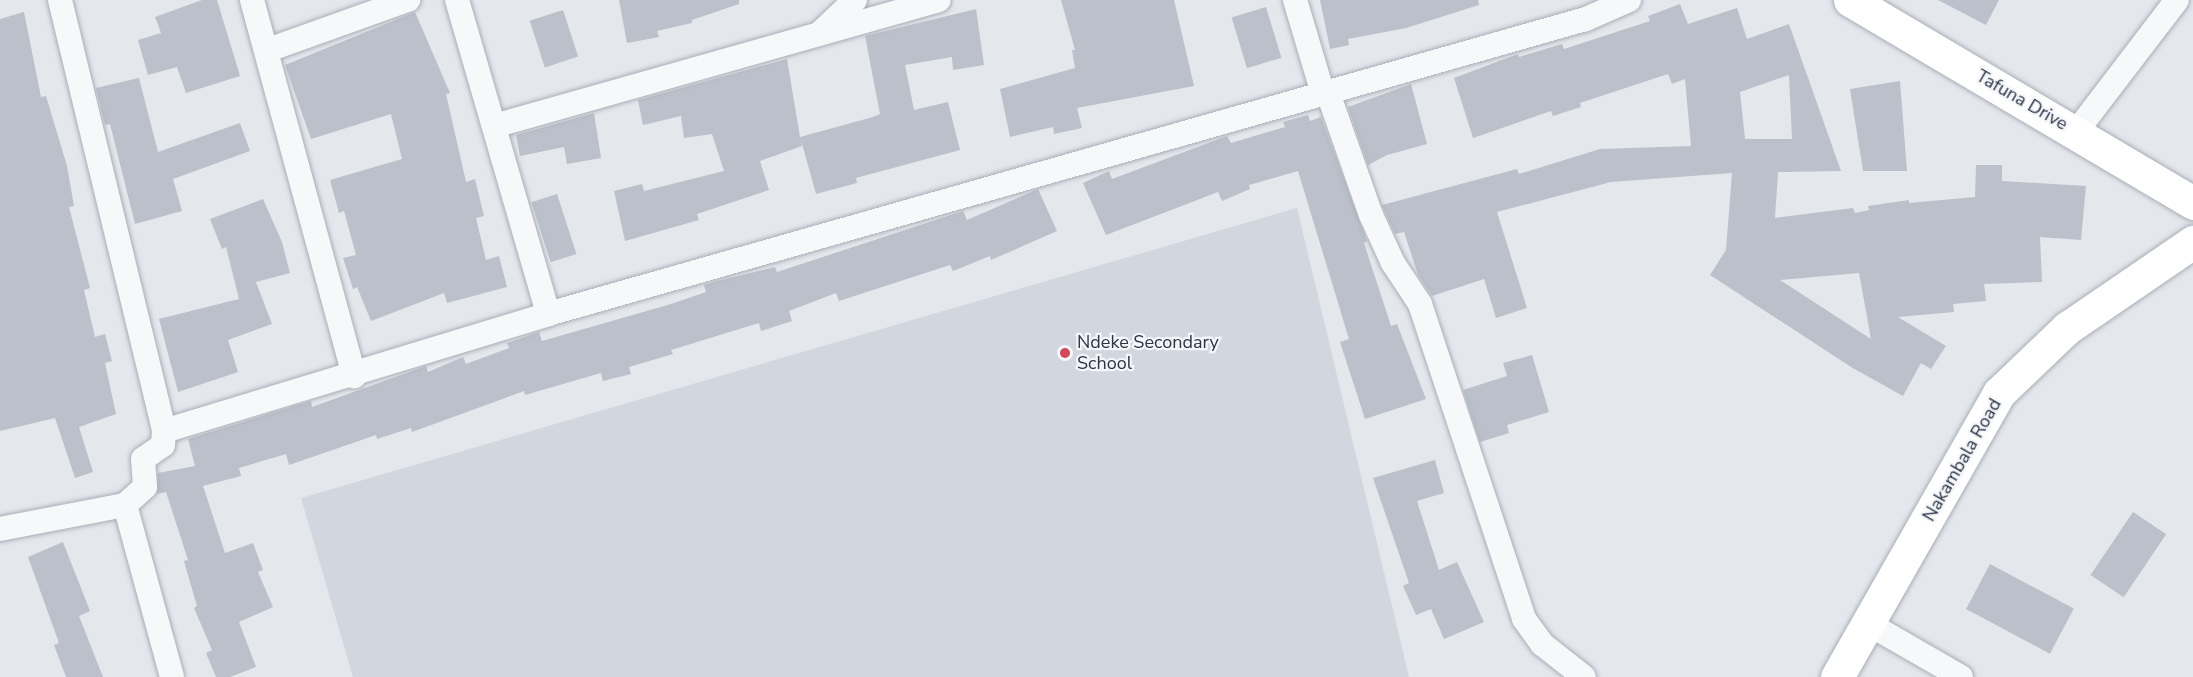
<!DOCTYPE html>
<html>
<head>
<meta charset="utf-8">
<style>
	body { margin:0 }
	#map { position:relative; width:2193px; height:677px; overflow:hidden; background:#e4e7ec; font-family:"Nunito Sans",sans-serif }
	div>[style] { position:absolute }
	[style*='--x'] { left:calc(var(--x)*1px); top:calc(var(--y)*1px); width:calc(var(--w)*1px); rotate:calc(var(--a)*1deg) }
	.built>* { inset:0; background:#d2d6de }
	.building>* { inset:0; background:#bbc0ca; transform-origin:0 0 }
	.roads { filter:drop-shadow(0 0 2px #a9aeb7) drop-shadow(0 0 2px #a9aeb7) }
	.minor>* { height:24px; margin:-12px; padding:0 12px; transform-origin:12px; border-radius:12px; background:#f7f8fa }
	.secondary>* { height:33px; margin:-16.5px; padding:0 16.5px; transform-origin:16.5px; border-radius:16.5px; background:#fff }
	.dots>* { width:16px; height:16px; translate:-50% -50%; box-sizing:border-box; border:3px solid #f4f6f9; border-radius:50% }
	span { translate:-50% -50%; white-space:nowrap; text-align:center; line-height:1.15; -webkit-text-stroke:4.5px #f4f6f9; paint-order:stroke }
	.street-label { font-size:18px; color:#2b3445 }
	.poi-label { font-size:18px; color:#2b3445 }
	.left { translate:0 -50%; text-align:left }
</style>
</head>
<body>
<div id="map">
	<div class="built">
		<i style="clip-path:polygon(1297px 208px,1409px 677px,353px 677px,301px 498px)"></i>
	</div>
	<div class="building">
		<i style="clip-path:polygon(202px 0,217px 0,240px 76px,186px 93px,177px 67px,148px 75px,138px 40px,161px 33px,155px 17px)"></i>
		<i style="clip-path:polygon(619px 0,739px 0,739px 4px,692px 20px,692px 23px,657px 31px,659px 37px,627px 43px)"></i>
		<i style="clip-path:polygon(1061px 0,1174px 0,1194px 86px,1077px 108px,1082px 128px,1054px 134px,1053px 127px,1010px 137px,1000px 89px,1075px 68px,1072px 50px,1075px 50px)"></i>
		<i style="clip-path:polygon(1320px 0,1478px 0,1479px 5px,1406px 28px,1348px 39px,1349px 45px,1330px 49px)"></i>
		<i style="clip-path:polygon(1938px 0,1999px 0,1986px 25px)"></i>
		<i style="clip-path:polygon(evenodd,1680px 4px,1688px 24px,1737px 8px,1747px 39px,1789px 24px,1841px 171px,1778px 172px,1775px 218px,1853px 208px,1855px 213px,1869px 210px,1868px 206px,1909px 200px,1909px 203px,1975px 197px,1976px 165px,2002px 165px,2002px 181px,2086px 186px,2081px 240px,2040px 237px,2042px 282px,1984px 284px,1986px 301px,1953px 304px,1954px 312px,1898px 317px,1946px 346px,1931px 369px,1921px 363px,1903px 396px,1851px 367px,1710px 275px,1726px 250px,1732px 173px,1611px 182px,1497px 212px,1527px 308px,1496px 318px,1484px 279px,1432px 296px,1418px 275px,1404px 232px,1395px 234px,1382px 205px,1517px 169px,1519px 174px,1600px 149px,1691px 146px,1685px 79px,1672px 84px,1668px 74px,1580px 103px,1581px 107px,1553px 116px,1551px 111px,1473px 138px,1454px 78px,1518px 54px,1519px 57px,1562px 44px,1564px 49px,1650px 21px,1648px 16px,1680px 4px,1789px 75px,1792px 139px,1745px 139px,1740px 92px,1789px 75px,1680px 4px,1859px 273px,1871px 339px,1780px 280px,1859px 273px)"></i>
		<i style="left:1266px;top:7px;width:53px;height:36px;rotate:73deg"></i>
		<i style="clip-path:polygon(976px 9px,984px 65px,953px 70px,952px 57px,905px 65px,914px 110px,948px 102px,960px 150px,856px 178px,857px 183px,816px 194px,801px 140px,802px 146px,760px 161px,769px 190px,697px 214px,699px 220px,625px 241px,614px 191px,642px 184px,644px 191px,724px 171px,712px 134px,684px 138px,681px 116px,643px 125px,638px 100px,787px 59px,800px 137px,873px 117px,880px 114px,865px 36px)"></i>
		<i style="left:563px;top:10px;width:49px;height:35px;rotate:72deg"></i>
		<i style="clip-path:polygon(24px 12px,41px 97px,46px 96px,67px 166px,74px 206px,69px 207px,90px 288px,84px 290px,95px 337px,105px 334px,112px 361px,105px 363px,116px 414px,79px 427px,93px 472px,75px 478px,55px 418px,0 431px,0 19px)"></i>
		<i style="clip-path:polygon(415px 12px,450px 93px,446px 94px,466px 182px,475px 179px,484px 216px,476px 218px,486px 260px,499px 256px,507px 287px,447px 303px,444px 293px,371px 321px,357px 287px,353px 289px,343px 258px,356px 255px,344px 211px,339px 213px,330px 180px,402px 159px,391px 114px,311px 139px,285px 65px)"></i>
		<i style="clip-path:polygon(139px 78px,158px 152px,240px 123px,250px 151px,173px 179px,182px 211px,135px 224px,110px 124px,105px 125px,96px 88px)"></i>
		<i style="clip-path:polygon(1900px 81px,1907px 171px,1863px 171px,1850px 89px)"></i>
		<i style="clip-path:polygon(1411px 84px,1427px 144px,1387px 155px,1368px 165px,1348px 107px)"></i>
		<i style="clip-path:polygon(594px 113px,601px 158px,567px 164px,564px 147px,520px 156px,516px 135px)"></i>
		<i style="clip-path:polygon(1308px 115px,1310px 121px,1321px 117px,1367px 241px,1364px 243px,1391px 326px,1397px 324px,1426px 399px,1365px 419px,1340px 342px,1349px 339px,1298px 171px,1249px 185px,1250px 189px,1222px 201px,1218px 192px,1106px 235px,1083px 183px,1109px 171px,1112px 179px,1227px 136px,1231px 143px,1285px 127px,1283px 122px)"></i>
		<i style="clip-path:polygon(1038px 189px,1057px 231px,991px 260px,990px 256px,953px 271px,950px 265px,839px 301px,836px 293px,789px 311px,792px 321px,761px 331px,759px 323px,671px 350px,673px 354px,629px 367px,631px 374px,603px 381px,601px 373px,525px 395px,524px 391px,412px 432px,411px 428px,377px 439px,376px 435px,289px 465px,286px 454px,239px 468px,241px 476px,203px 486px,225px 553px,253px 543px,263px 570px,258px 572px,273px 607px,239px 622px,256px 667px,230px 677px,216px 677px,206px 653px,212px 650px,194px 608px,197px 606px,184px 561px,188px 560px,166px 492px,157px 494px,158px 473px,195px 466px,188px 439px,311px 401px,312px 407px,426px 366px,428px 372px,463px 357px,466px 364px,509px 348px,507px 343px,539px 332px,542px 341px,671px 304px,706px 292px,704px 285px,717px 281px,775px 267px,777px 272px,963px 211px,967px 220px)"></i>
		<i style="left:557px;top:194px;width:63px;height:27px;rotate:72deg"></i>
		<i style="clip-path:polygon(263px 199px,282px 242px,290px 273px,256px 282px,272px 324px,228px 340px,238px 372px,178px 392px,159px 319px,239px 299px,226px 247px,222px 249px,210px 219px)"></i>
		<i style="clip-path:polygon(1532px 355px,1549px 412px,1507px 425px,1509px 433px,1480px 442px,1463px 390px,1507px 376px,1503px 363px)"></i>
		<i style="clip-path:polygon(1435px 460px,1444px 493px,1417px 501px,1439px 570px,1457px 562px,1484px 622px,1444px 639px,1431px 609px,1416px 615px,1403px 586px,1409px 583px,1373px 478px)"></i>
		<i style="left:2133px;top:512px;width:40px;height:76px;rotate:34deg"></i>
		<i style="clip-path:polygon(63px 542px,90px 611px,79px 616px,103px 677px,66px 677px,54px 645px,59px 643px,28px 557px)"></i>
		<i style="left:1990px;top:564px;width:95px;height:51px;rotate:28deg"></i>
	</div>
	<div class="roads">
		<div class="minor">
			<i style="--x:60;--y:0;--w:443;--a:76.4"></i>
			<i style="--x:252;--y:0;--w:390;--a:74.8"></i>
			<i style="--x:457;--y:0;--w:327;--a:73.8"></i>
			<i style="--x:1295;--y:0;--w:98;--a:73.4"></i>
			<i style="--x:820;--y:33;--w:48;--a:-43.3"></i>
			<i style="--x:268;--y:50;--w:149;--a:-19.7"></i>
			<i style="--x:1328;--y:93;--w:129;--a:70.6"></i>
			<i style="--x:1371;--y:215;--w:53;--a:65.4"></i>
			<i style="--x:1393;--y:263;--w:49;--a:56.6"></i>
			<i style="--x:1420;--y:304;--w:332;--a:71.7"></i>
			<i style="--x:1524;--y:619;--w:31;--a:54"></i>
			<i style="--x:1542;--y:644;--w:53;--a:38.2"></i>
			<i style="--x:494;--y:126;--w:462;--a:-15.8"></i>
			<i style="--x:2076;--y:132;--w:166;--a:-52.6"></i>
			<i style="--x:125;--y:505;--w:27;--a:-42"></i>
			<i style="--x:145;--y:487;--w:28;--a:-94"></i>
			<i style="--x:143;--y:459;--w:24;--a:-35"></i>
			<i style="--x:163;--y:445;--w:14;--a:-86"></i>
			<i style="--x:164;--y:431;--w:401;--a:-16.9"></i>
			<i style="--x:548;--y:314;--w:1079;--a:-15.87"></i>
			<i style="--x:1586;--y:19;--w:47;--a:-23.8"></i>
			<i style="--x:0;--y:529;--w:127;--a:-10.9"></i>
			<i style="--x:125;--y:505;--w:178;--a:74.7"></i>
			<i style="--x:1869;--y:624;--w:106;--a:29.9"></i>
		</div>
		<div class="secondary">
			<i style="--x:1850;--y:0;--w:399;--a:30.6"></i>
			<i style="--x:1837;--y:677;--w:327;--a:-60.3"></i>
			<i style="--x:1999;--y:393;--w:94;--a:-43.7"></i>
			<i style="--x:2067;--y:328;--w:153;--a:-34.3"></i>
		</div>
	</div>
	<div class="dots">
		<i style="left:1065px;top:353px;background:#d1495b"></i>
	</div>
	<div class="street-label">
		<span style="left:2022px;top:100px;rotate:30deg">Tafuna Drive</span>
		<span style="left:1962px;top:460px;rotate:-60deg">Nakambala Road</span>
	</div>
	<div class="poi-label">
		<span class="left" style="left:1077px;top:353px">Ndeke Secondary<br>School</span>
	</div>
</div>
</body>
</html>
